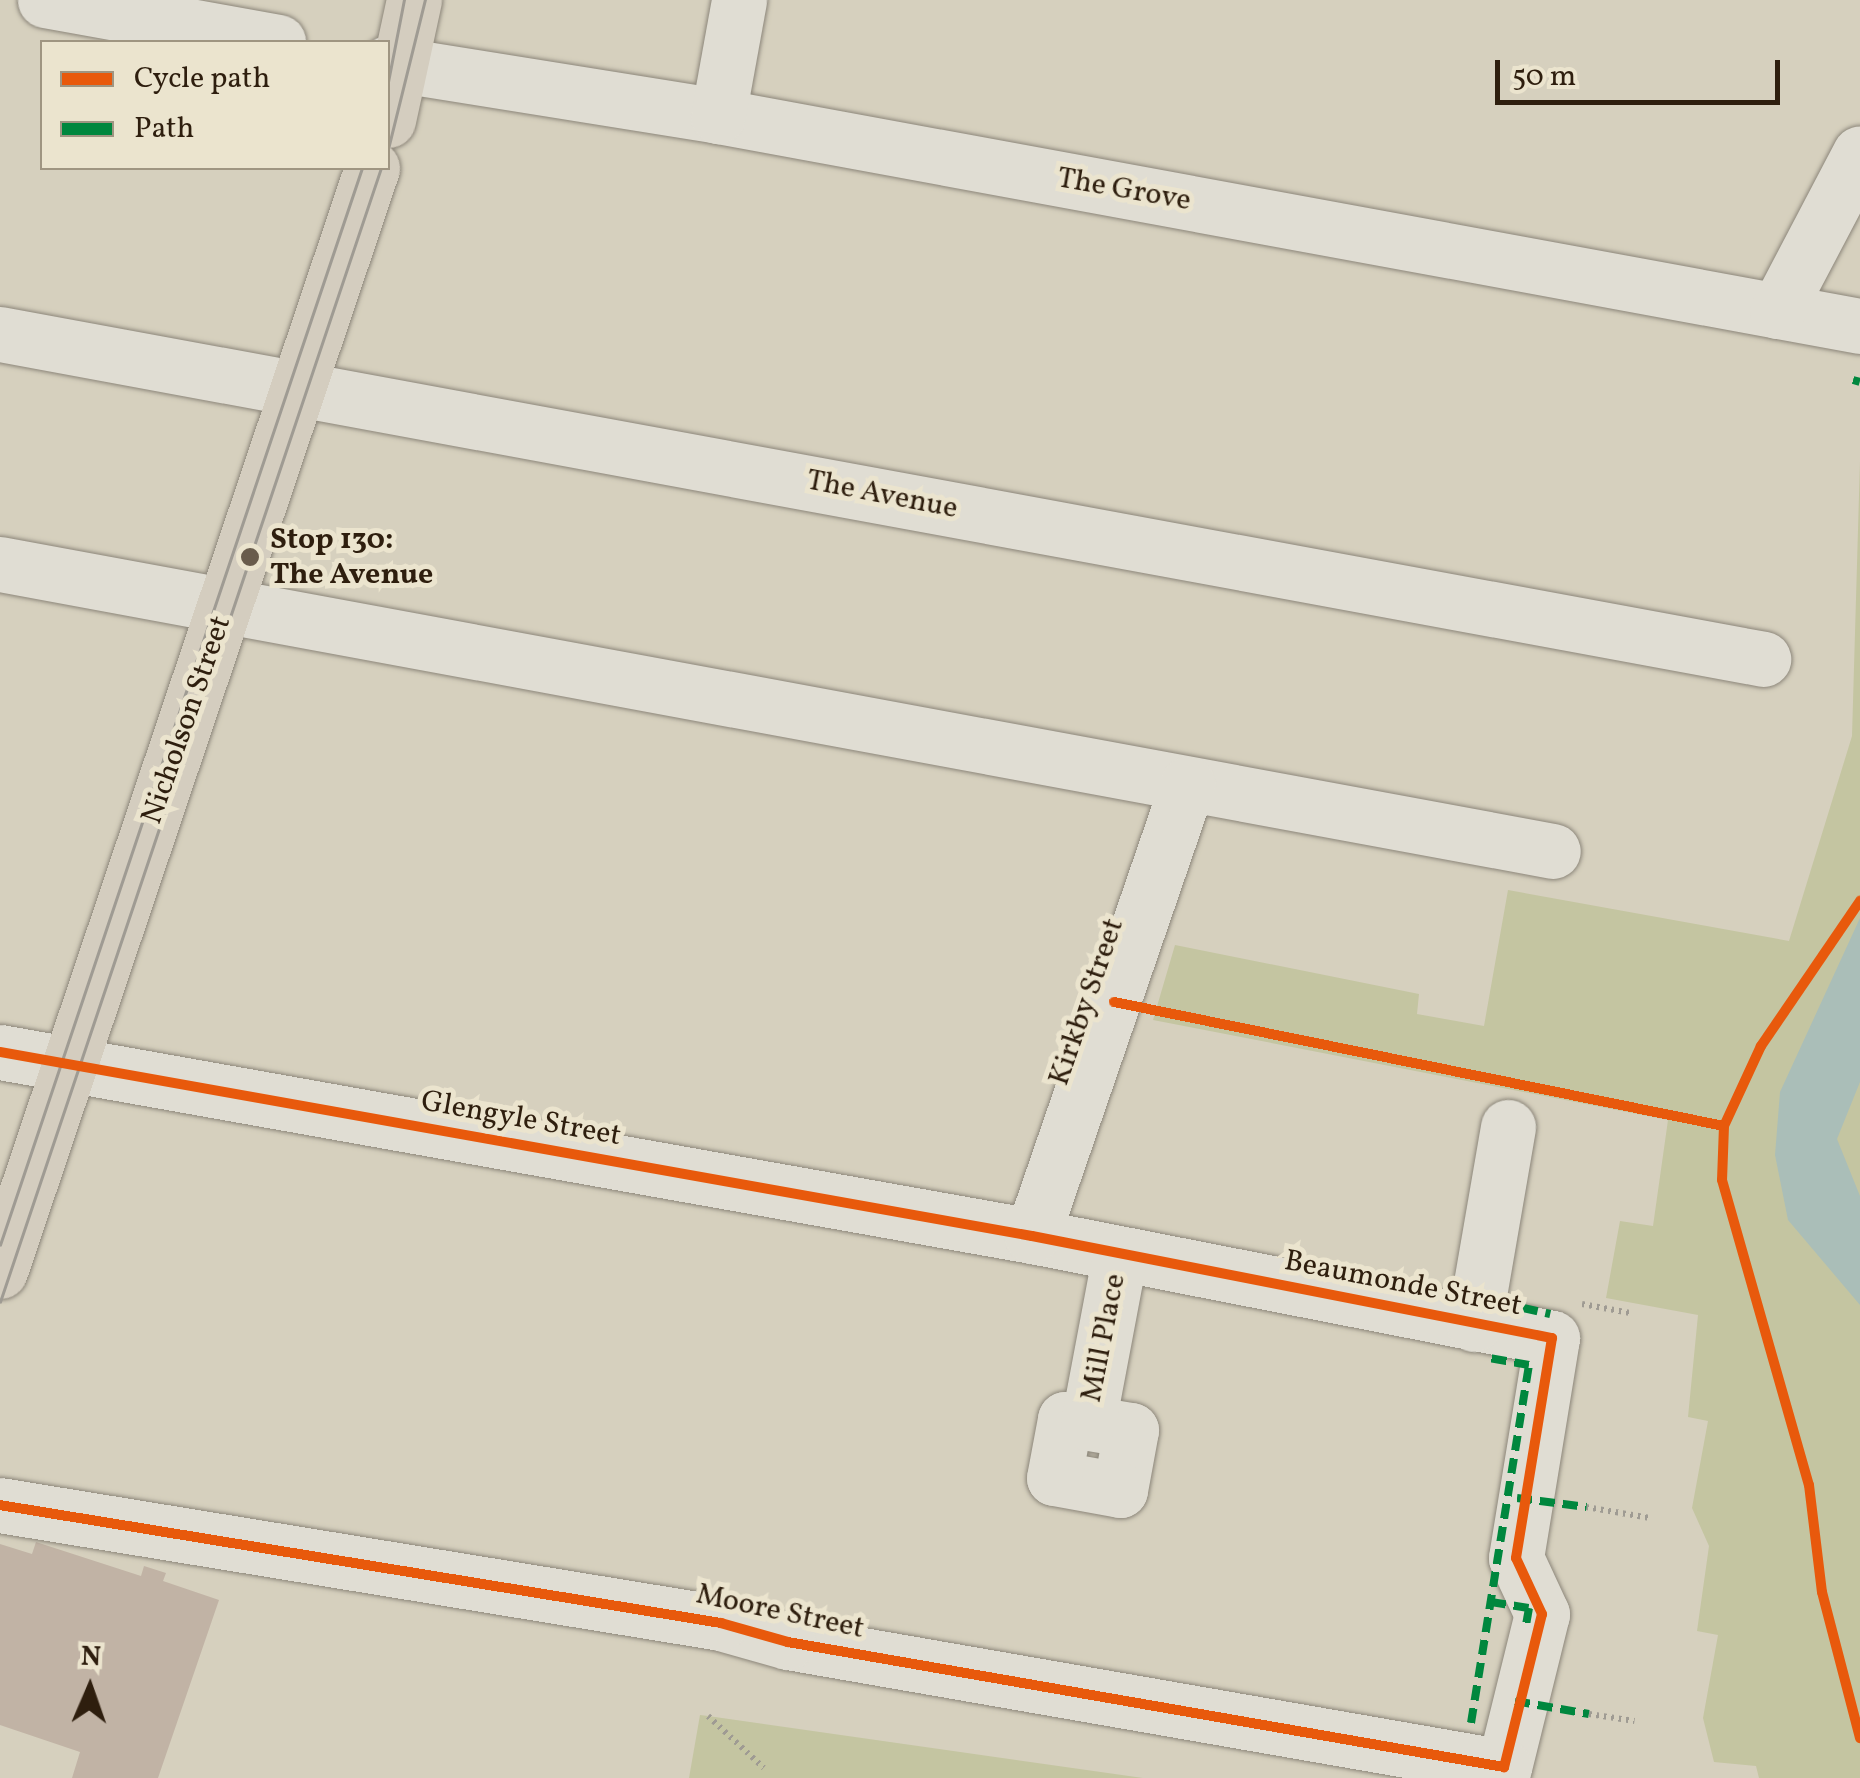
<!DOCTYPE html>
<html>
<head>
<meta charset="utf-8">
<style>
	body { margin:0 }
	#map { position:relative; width:1860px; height:1778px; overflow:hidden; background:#d6d0be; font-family:Vollkorn,serif }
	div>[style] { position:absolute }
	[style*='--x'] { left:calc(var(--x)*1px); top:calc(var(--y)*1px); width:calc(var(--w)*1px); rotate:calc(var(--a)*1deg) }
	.green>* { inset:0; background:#c4c5a1 }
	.water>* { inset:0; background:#aabeb8 }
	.building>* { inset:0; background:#c1b3a5 }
	.path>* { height:6px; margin-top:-3px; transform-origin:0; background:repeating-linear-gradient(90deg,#9f9b93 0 2.5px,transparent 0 7.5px) }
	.roads { filter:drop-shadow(0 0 2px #8c867a) drop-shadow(0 0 2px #8c867a) }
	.minor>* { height:55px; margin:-27.5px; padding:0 27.5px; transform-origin:27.5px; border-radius:27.5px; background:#e0ddd3 }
	.major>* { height:55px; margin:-27.5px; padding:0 27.5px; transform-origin:27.5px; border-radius:27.5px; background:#d4cdbf }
	.tram>* { height:2.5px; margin:-1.25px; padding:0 1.25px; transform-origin:1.25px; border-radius:1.25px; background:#9f9b93 }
	.quiet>* { height:8px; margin-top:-4px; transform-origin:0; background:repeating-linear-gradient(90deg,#00873e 0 15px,transparent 0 23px) }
	.cycleway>* { height:10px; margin:-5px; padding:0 5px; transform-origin:5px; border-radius:5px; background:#e8590c }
	.dots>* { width:28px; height:28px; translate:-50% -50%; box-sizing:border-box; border:5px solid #ebe4ce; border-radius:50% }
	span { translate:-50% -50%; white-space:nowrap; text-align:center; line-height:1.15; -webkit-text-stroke:10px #ebe4ce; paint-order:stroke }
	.street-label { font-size:30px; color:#2e1e0e }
	.poi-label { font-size:30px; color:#2e1e0e; font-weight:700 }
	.left { translate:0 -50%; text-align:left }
	.legend { position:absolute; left:40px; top:40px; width:350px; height:130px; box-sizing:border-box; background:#ebe4ce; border:2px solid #9f9581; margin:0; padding:12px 18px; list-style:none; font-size:30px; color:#2e1e0e }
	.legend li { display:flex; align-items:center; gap:20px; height:50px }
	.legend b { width:50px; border:2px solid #9f9581 }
	.north { position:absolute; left:40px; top:1638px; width:100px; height:100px; -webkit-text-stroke:8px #ebe4ce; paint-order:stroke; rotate:2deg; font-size:28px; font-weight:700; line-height:40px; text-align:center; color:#2e1e0e }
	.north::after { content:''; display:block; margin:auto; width:35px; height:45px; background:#2e1e0e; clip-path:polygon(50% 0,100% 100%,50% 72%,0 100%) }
	.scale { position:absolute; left:1495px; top:60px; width:285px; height:45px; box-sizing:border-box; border:5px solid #2e1e0e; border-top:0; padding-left:12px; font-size:30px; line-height:35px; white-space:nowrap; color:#2e1e0e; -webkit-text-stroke:8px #ebe4ce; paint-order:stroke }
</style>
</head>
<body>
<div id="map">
	<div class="green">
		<i style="clip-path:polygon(1860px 461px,1860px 1778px,1759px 1778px,1756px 1766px,1714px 1762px,1703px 1718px,1718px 1635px,1697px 1631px,1709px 1546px,1692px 1508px,1708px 1421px,1688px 1417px,1698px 1315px,1606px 1298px,1620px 1221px,1653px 1226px,1668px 1120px,1153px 1020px,1175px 945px,1419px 994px,1417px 1014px,1484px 1026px,1508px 890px,1789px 941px,1852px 736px)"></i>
		<i style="clip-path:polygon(700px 1715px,708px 1716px,1143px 1778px,689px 1778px)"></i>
	</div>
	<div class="water">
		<i style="clip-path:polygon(1860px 918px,1860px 1082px,1837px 1139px,1860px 1196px,1860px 1305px,1788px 1220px,1775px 1155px,1780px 1092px)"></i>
	</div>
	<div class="building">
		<i style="clip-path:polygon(36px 1542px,141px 1576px,144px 1566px,166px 1573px,163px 1581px,219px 1600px,158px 1778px,72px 1778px,80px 1752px,0 1725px,0 1544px,32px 1554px)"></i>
	</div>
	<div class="path">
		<i style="--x:1582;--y:1304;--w:49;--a:10.6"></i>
		<i style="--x:1586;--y:1507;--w:65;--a:9.8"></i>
		<i style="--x:1589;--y:1714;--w:46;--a:8.8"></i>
		<i style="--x:708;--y:1716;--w:76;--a:42.9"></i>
	</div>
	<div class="roads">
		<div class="minor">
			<i style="--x:45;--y:0;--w:237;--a:10.2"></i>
			<i style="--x:388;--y:63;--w:334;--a:9.1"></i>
			<i style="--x:718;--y:116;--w:1161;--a:10.42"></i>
			<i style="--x:718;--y:116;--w:118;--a:-79.7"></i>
			<i style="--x:1777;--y:311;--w:178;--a:-62.3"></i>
			<i style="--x:0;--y:334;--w:1793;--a:10.44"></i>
			<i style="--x:0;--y:564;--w:1579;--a:10.47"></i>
			<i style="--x:0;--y:1052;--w:1048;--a:10.11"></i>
			<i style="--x:1032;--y:1236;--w:530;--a:11.1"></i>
			<i style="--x:1552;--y:1338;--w:223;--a:99.3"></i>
			<i style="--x:1516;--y:1558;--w:62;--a:65.1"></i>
			<i style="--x:1542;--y:1614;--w:158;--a:103.9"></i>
			<i style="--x:1504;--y:1767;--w:727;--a:-170.1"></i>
			<i style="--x:788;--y:1642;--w:70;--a:-164.2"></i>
			<i style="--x:721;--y:1623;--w:731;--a:-170.71"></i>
			<i style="--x:1032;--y:1236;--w:478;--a:-71"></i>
			<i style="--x:1474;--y:1324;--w:200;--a:-80.2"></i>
			<i style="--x:1065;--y:1419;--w:67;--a:9.5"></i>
			<i style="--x:1131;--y:1430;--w:61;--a:100.4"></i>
			<i style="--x:1120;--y:1490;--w:67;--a:-169.7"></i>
			<i style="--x:1054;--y:1478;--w:60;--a:-79.4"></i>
			<i style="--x:1088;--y:1423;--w:172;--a:-79.3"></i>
		</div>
		<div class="major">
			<i style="--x:388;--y:120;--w:123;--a:-77.8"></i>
			<i style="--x:0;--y:1271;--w:1164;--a:-71.36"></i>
		</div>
	</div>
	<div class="tram">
		<i style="--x:388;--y:82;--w:84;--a:-79"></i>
		<i style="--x:388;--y:149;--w:154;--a:-76.1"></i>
		<i style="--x:0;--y:1245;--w:1136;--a:-71.42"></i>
		<i style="--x:0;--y:1302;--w:1196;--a:-71.43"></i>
	</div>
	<div class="quiet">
		<i style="--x:1853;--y:380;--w:7;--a:16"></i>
		<i style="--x:1478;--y:1298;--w:74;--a:12.5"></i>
		<i style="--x:1517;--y:1498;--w:70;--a:7.4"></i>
		<i style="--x:1491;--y:1602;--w:38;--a:9"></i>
		<i style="--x:1529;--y:1608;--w:17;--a:100"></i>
		<i style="--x:1515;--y:1701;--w:75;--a:10"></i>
		<i style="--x:1471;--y:1723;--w:363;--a:-80.8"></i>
		<i style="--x:1529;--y:1365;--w:39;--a:-170"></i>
	</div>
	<div class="cycleway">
		<i style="--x:1114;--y:1002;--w:622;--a:11.49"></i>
		<i style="--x:1724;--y:1126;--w:54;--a:92.1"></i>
		<i style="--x:1722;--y:1180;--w:317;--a:74.1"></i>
		<i style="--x:1809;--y:1485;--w:108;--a:83.1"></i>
		<i style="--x:1822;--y:1592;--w:151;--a:75.4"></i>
		<i style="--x:0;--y:1052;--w:1048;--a:10.11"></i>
		<i style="--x:1032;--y:1236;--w:530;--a:11.1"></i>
		<i style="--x:1552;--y:1338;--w:223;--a:99.3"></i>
		<i style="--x:1516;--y:1558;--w:62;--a:65.1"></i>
		<i style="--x:1542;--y:1614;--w:158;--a:103.9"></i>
		<i style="--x:1504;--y:1767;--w:727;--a:-170.1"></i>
		<i style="--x:788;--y:1642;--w:70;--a:-164.2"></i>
		<i style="--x:721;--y:1623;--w:731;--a:-170.71"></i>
		<i style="--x:1724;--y:1126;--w:88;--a:-65.2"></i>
		<i style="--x:1761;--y:1046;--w:176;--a:-55.7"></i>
	</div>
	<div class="dots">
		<i style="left:250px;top:557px;background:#695c4c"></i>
	</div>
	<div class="street-label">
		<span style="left:1124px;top:190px;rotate:10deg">The Grove</span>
		<span style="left:882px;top:495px;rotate:11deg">The Avenue</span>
		<span style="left:187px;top:720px;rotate:-71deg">Nicholson Street</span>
		<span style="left:1087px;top:1002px;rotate:-71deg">Kirkby Street</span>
		<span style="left:521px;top:1119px;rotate:10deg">Glengyle Street</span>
		<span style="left:1403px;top:1284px;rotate:11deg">Beaumonde Street</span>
		<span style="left:1104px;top:1338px;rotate:-79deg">Mill Place</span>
		<span style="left:780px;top:1612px;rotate:12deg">Moore Street</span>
	</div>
	<div class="poi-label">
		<span class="left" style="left:270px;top:557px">Stop 130:<br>The Avenue</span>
	</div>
	<ul class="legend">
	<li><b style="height:12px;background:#e8590c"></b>Cycle path</li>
	<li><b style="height:12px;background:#00873e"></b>Path</li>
	</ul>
	<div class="north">N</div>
	<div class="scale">50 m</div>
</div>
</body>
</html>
